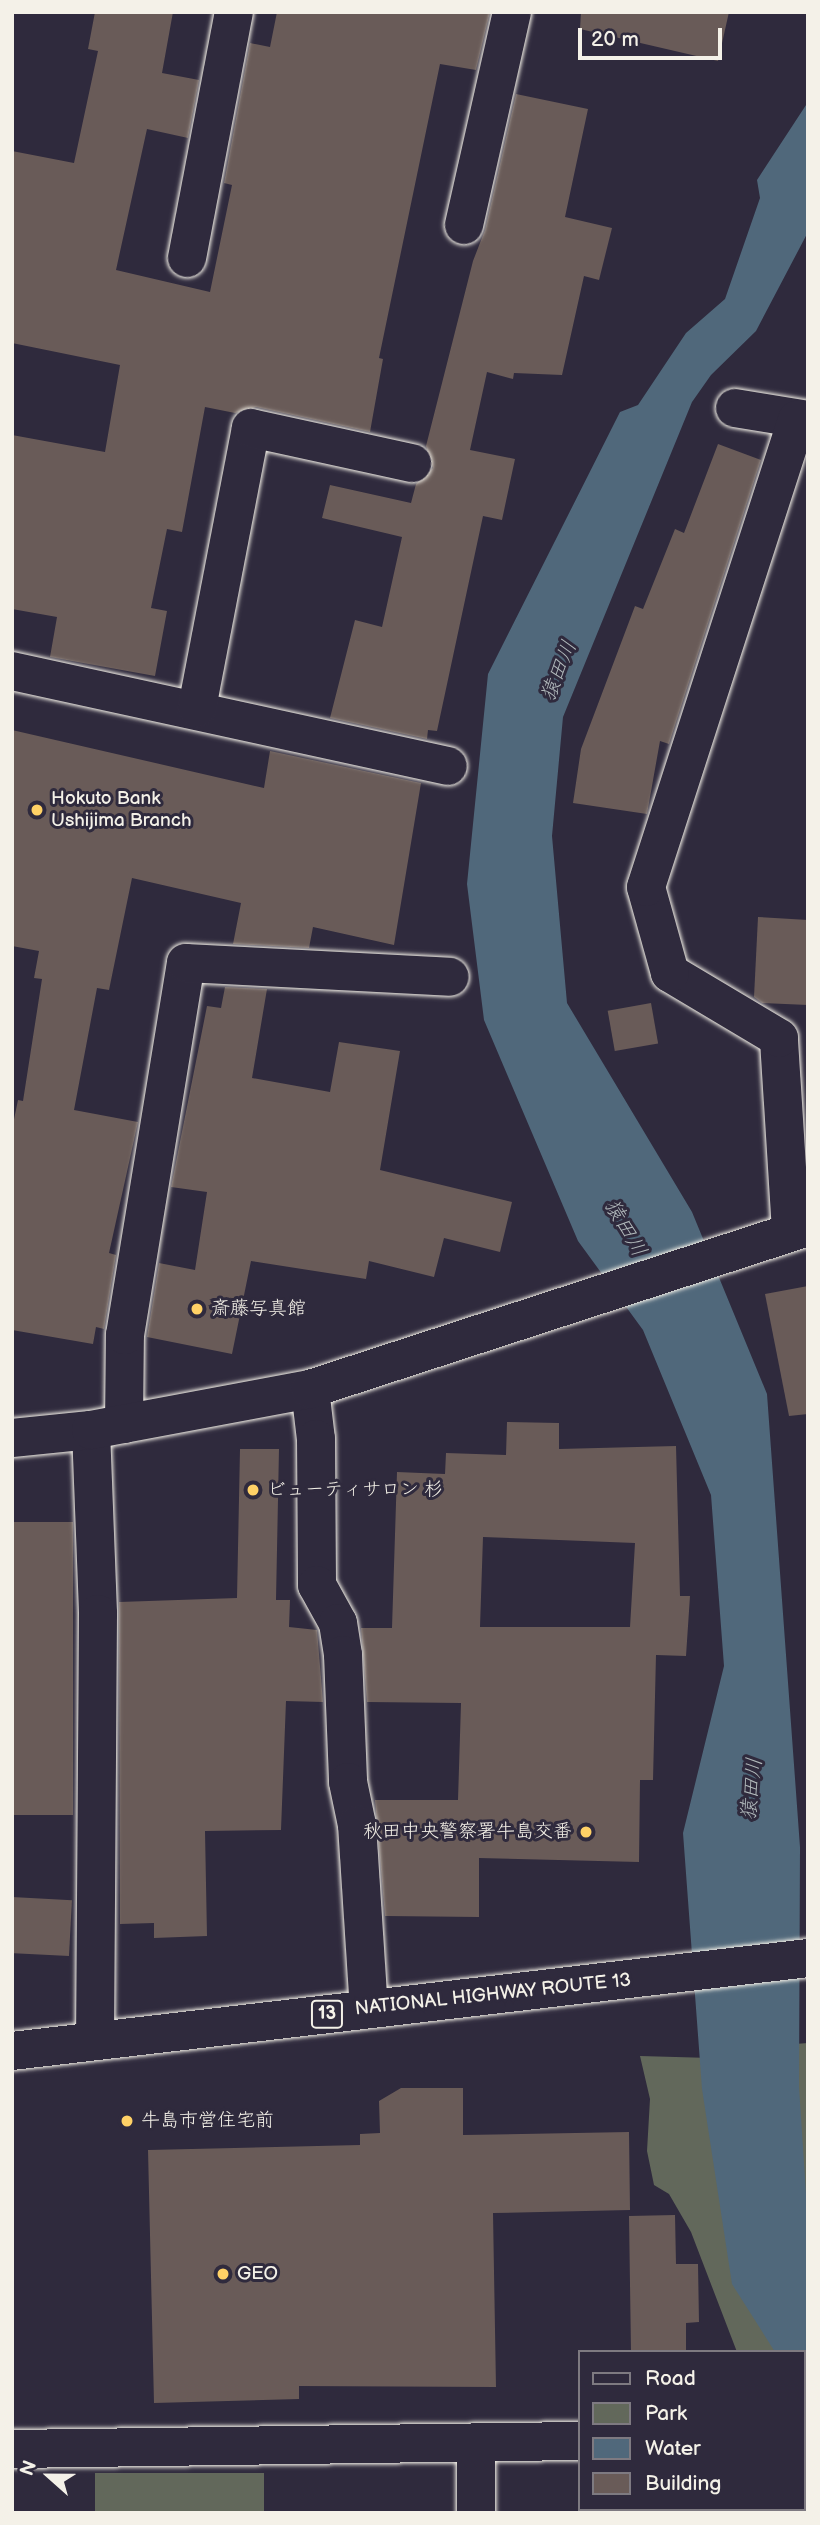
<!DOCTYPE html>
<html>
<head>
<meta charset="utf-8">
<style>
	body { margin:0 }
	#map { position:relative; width:820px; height:2525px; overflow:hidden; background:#2f2a3d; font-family:"Balsamiq Sans","Klee One",sans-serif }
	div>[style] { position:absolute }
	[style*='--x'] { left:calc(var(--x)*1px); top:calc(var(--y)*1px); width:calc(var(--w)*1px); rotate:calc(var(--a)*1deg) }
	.green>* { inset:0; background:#62685b; transform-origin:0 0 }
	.water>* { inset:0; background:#50687b }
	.building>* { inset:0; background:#695b58; transform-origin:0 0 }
	.roads { filter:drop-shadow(0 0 2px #f4f1e8) drop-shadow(0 0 2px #f4f1e8) }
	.minor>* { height:38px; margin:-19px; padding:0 19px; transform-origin:19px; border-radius:19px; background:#2f2a3d }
	.highway>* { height:38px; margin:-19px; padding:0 19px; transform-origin:19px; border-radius:19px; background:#2f2a3d }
	.dots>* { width:19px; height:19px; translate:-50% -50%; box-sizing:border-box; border:4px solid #2f2a3d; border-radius:50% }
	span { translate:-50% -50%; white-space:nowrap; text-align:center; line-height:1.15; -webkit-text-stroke:6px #2f2a3d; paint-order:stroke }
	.shield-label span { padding:2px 5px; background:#2f2a3d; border:2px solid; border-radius:5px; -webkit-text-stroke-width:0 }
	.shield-label { font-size:18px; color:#f4f1e8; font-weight:700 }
	.poi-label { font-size:19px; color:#f4f1e8 }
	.left { translate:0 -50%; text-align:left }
	.right { translate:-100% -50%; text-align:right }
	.street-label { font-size:19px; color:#f4f1e8 }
	.water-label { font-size:21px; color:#b2babc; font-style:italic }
	.frame { position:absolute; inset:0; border:14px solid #f4f1e8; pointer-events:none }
	.legend { position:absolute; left:578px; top:2350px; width:228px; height:161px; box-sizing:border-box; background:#2f2a3d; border:2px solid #7e7a81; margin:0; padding:9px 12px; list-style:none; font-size:21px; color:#f4f1e8 }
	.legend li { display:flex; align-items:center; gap:14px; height:35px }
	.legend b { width:35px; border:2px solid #7e7a81 }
	.north { position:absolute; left:14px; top:2441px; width:70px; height:70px; -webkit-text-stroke:5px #2f2a3d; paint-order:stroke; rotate:291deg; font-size:19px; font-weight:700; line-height:28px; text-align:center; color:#f4f1e8 }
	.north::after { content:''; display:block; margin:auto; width:24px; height:32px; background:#f4f1e8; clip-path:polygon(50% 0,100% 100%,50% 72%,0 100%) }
	.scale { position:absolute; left:578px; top:28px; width:144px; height:32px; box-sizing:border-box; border:4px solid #f4f1e8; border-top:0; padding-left:9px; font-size:21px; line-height:24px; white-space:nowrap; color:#f4f1e8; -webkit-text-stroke:5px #2f2a3d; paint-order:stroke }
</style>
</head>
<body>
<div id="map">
	<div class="green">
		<i style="clip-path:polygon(808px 2043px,808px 2286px,782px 2045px)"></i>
		<i style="clip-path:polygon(640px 2056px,711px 2058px,796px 2352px,737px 2352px,691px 2232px,669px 2194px,654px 2185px,647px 2151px,650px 2099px)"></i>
		<i style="left:95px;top:2473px;width:169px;height:40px"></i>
	</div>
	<div class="water">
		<i style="clip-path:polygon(808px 102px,808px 232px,756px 331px,711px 375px,692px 402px,563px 717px,552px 836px,567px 1003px,692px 1212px,767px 1394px,800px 1847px,799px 2087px,808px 2224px,808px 2405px,804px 2352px,775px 2352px,732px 2284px,702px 2089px,683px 1833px,724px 1666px,711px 1495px,643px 1330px,578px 1241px,484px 1020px,467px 884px,488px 674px,620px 412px,638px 405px,686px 333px,725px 299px,760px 198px,757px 180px)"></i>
	</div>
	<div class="building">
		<i style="clip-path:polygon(95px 12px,173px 12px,162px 73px,199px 80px,188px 138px,147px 129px,116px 270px,210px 292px,232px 185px,224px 183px,250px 43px,270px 47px,277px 12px,490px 12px,476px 70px,440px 64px,379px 358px,383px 359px,370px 432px,256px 407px,235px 413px,205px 407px,182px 532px,167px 529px,151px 608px,167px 611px,155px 676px,50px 657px,57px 617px,12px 609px,12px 435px,105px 452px,120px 365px,12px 343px,12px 151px,74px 163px,98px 51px,88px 49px)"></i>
		<i style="clip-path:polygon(581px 12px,729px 12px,718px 61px,580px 29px)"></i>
		<i style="clip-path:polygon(516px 94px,588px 109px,565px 217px,612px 228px,599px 280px,584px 276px,562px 375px,514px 373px,513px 379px,487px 372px,470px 450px,515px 459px,502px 520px,483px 516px,437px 731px,428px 730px,427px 739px,330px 718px,355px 620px,382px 627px,402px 537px,322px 518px,330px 485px,411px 503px,416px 484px,433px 468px,426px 446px,473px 261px,485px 230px)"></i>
		<i style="clip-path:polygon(718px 444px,761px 460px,669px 744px,660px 741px,647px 814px,573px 803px,581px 749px,635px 606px,643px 609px,675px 529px,684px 533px)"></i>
		<i style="clip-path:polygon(12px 730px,264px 788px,270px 751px,421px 783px,394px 945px,313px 927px,309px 948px,233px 944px,241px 903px,132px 878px,109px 990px,97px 988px,74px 1110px,138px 1122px,109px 1253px,116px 1255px,104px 1329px,96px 1327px,93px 1344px,12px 1330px,12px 1129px,18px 1100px,23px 1101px,42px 979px,34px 978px,39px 951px,12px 946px)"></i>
		<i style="clip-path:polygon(758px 917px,808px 920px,808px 1005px,762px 1003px,754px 997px)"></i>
		<i style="clip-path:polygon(225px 987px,267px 989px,252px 1078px,330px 1092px,339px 1042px,400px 1051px,380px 1170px,512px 1202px,500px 1252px,444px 1238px,434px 1277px,369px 1261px,366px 1279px,251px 1261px,232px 1354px,147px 1337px,159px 1263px,195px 1270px,207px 1192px,171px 1187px,207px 1006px,221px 1008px)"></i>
		<i style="left:651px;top:1003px;width:41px;height:44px;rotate:80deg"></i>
		<i style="clip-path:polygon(808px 1286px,808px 1414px,789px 1416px,765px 1294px)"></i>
		<i style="clip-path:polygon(evenodd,507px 1422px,559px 1423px,559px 1449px,676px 1446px,680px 1596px,690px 1596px,686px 1656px,656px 1655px,653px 1780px,640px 1780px,639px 1862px,479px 1858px,479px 1917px,385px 1916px,375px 1800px,458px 1800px,461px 1703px,367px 1702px,361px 1628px,392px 1628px,397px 1472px,445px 1474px,446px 1453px,506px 1455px,507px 1422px,483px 1537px,635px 1543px,630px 1627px,480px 1627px,483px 1537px)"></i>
		<i style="clip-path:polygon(240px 1449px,279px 1449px,276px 1600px,290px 1600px,289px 1627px,317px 1630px,323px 1702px,286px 1701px,281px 1830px,205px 1831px,207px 1936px,154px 1938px,154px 1923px,120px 1924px,119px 1602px,237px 1598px)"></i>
		<i style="left:12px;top:1522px;width:61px;height:293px"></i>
		<i style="left:12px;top:1897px;width:60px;height:56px;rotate:3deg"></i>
		<i style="clip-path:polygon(401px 2088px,463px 2088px,463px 2135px,629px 2132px,630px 2210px,493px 2213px,496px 2387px,299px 2386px,299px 2399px,154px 2403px,148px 2150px,360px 2145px,360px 2134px,380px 2133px,379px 2101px)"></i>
		<i style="clip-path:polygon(675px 2215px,676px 2264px,698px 2264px,699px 2322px,686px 2323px,686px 2352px,631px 2352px,629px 2216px)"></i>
	</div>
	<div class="roads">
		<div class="minor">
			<i style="--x:464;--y:225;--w:218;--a:-77.3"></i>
			<i style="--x:187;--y:258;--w:250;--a:-79.2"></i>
			<i style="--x:735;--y:408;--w:74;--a:9.3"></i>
			<i style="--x:12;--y:671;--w:446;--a:12.3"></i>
			<i style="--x:197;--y:708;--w:285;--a:-79.1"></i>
			<i style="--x:251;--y:428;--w:165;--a:12.3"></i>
			<i style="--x:791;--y:1231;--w:193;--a:-93.6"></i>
			<i style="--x:779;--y:1038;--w:127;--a:-149.2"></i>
			<i style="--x:670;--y:973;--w:89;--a:-105.6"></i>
			<i style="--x:646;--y:887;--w:491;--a:-72.1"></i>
			<i style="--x:310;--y:1389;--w:50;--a:83.2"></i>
			<i style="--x:316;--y:1439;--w:146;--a:89.6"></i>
			<i style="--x:317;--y:1585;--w:43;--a:61.1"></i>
			<i style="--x:338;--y:1623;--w:32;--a:81"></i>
			<i style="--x:343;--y:1655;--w:127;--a:87.7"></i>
			<i style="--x:348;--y:1782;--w:44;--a:78.2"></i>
			<i style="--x:357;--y:1825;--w:184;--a:86.3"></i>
			<i style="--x:124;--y:1424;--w:89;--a:-89.4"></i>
			<i style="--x:125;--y:1335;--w:377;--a:-80.7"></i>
			<i style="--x:186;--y:963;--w:264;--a:3"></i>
			<i style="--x:91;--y:1430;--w:184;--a:87.8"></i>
			<i style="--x:98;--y:1614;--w:427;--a:90.4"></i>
			<i style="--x:12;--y:1438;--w:79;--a:-5.8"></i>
			<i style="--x:91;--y:1430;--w:223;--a:-10.6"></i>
			<i style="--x:310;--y:1389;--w:524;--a:-18.02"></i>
			<i style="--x:476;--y:2442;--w:71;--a:90"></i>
			<i style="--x:12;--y:2449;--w:568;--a:-0.81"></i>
			<i style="--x:736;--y:2509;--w:4;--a:76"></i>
		</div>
		<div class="highway">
			<i style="--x:12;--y:2051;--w:801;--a:-6.66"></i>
		</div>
	</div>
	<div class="dots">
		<i style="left:37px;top:810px;background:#ffd166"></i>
		<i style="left:197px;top:1309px;background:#ffd166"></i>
		<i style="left:253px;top:1490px;background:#ffd166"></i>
		<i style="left:586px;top:1832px;background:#ffd166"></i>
		<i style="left:127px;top:2121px;background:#ffd166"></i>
		<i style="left:223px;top:2274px;background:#ffd166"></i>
	</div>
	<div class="shield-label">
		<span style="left:327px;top:2014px">13</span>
	</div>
	<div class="poi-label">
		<span class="left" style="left:51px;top:810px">Hokuto Bank<br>Ushijima Branch</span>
		<span class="left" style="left:211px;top:1309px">斎藤写真館</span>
		<span class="left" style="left:267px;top:1490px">ビューティサロン 杉</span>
		<span class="right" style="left:572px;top:1832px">秋田中央警察署牛島交番</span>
		<span class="left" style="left:141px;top:2121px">牛島市営住宅前</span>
		<span class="left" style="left:237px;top:2274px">GEO</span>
	</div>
	<div class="street-label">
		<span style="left:493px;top:1995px;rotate:-6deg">NATIONAL HIGHWAY ROUTE 13</span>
	</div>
	<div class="water-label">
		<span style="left:559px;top:671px;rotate:-68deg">猿田川</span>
		<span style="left:625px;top:1228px;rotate:60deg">猿田川</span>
		<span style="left:752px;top:1789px;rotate:-84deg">猿田川</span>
	</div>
	<div class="frame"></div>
	<ul class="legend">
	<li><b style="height:9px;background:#2f2a3d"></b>Road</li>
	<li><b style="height:19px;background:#62685b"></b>Park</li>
	<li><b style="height:19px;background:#50687b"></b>Water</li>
	<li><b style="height:19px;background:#695b58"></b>Building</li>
	</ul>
	<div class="north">N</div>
	<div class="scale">20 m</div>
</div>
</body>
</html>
